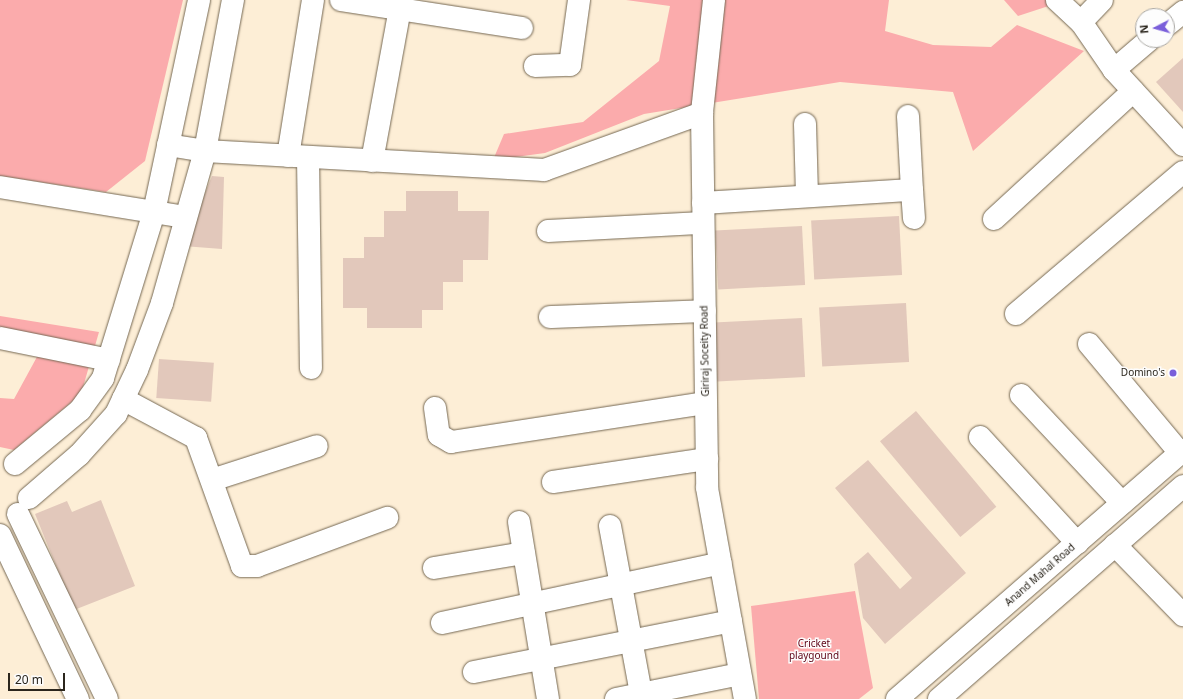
<!DOCTYPE html>
<html>
<head>
<meta charset="utf-8">
<style>
	body { margin:0 }
	#map { position:relative; width:1183px; height:699px; overflow:hidden; background:#fdeed6; font-family:"Noto Sans",sans-serif }
	div>[style] { position:absolute }
	[style*='--x'] { left:calc(var(--x)*1px); top:calc(var(--y)*1px); width:calc(var(--w)*1px); rotate:calc(var(--a)*1deg) }
	.green>* { inset:0; background:#fbabac }
	.building>* { inset:0; background:#e2c8bb; transform-origin:0 0 }
	.roads { filter:drop-shadow(0 0 1px #756853) drop-shadow(0 0 1px #756853) }
	.minor>* { height:22px; margin:-11px; padding:0 11px; transform-origin:11px; border-radius:11px; background:#fff }
	.major>* { height:22px; margin:-11px; padding:0 11px; transform-origin:11px; border-radius:11px; background:#fff }
	.dots>* { width:11px; height:11px; translate:-50% -50%; box-sizing:border-box; border:2px solid #fdfdfd; border-radius:50% }
	span { translate:-50% -50%; white-space:nowrap; text-align:center; line-height:1.15; -webkit-text-stroke:3px #fdfdfd; paint-order:stroke }
	.street-label { font-size:10px; color:#2b261d }
	.poi-label { font-size:10px; color:#2b261d }
	.right { translate:-100% -50%; text-align:right }
	.park-label { font-size:10px; color:#5d0315 }
	.north { position:absolute; left:1135px; top:8px; width:40px; height:40px; box-sizing:border-box; background:#fdfdfd; border:1px solid #a9a7a3; border-radius:50%; rotate:264deg; font-size:11px; font-weight:700; line-height:16px; text-align:center; color:#2b261d }
	.north::after { content:''; display:block; margin:auto; width:14px; height:18px; background:#7a5fda; clip-path:polygon(50% 0,100% 100%,50% 72%,0 100%) }
	.scale { position:absolute; left:8px; top:673px; width:57px; height:18px; box-sizing:border-box; border:2px solid #2b261d; border-top:0; padding-left:5px; font-size:12px; line-height:14px; white-space:nowrap; color:#2b261d; -webkit-text-stroke:3px #fdfdfd; paint-order:stroke }
</style>
</head>
<body>
<div id="map">
	<div class="green">
		<i style="clip-path:polygon(0 0,183px 0,145px 161px,106px 192px,0 176px)"></i>
		<i style="clip-path:polygon(626px 0,889px 0,885px 31px,933px 45px,991px 47px,1017px 25px,1084px 51px,973px 151px,953px 92px,840px 82px,644px 114px,545px 153px,493px 160px,504px 134px,583px 122px,659px 61px,670px 6px)"></i>
		<i style="clip-path:polygon(1004px 0,1067px 0,1018px 16px)"></i>
		<i style="clip-path:polygon(0 316px,99px 332px,81px 394px,14px 450px,0 447px,0 398px,14px 399px,38px 355px,0 349px)"></i>
		<i style="clip-path:polygon(855px 591px,873px 688px,859px 699px,759px 699px,751px 606px)"></i>
	</div>
	<div class="building">
		<i style="clip-path:polygon(1183px 58px,1183px 112px,1156px 82px)"></i>
		<i style="clip-path:polygon(212px 176px,224px 177px,222px 249px,183px 246px)"></i>
		<i style="clip-path:polygon(406px 191px,458px 191px,458px 211px,489px 211px,488px 260px,463px 260px,463px 282px,443px 282px,443px 310px,422px 310px,422px 328px,367px 328px,367px 308px,343px 308px,343px 258px,364px 258px,364px 237px,384px 237px,384px 211px,406px 211px)"></i>
		<i style="left:899px;top:216px;width:59px;height:88px;rotate:87deg"></i>
		<i style="left:802px;top:226px;width:59px;height:87px;rotate:87deg"></i>
		<i style="left:906px;top:303px;width:59px;height:87px;rotate:87deg"></i>
		<i style="left:802px;top:318px;width:59px;height:88px;rotate:87deg"></i>
		<i style="left:159px;top:359px;width:55px;height:39px;rotate:4deg"></i>
		<i style="left:916px;top:411px;width:125px;height:47px;rotate:50deg"></i>
		<i style="clip-path:polygon(868px 460px,966px 573px,885px 644px,863px 618px,854px 564px,868px 552px,900px 589px,912px 578px,835px 488px)"></i>
		<i style="clip-path:polygon(101px 500px,135px 586px,74px 610px,35px 514px,67px 501px,72px 512px)"></i>
	</div>
	<div class="roads">
		<div class="minor">
			<i style="--x:341;--y:0;--w:183;--a:8.8"></i>
			<i style="--x:714;--y:0;--w:114;--a:96.1"></i>
			<i style="--x:702;--y:113;--w:375;--a:89.2"></i>
			<i style="--x:707;--y:488;--w:214;--a:79.8"></i>
			<i style="--x:1057;--y:0;--w:33;--a:43"></i>
			<i style="--x:1081;--y:22;--w:58;--a:55.5"></i>
			<i style="--x:1114;--y:70;--w:102;--a:47.4"></i>
			<i style="--x:1081;--y:22;--w:30;--a:-46"></i>
			<i style="--x:1167;--y:25;--w:21;--a:-39"></i>
			<i style="--x:535;--y:66;--w:35;--a:-2"></i>
			<i style="--x:570;--y:65;--w:66;--a:-82.1"></i>
			<i style="--x:1114;--y:70;--w:46;--a:-40.6"></i>
			<i style="--x:805;--y:124;--w:72;--a:88.4"></i>
			<i style="--x:168;--y:145;--w:37;--a:9"></i>
			<i style="--x:205;--y:151;--w:340;--a:3.2"></i>
			<i style="--x:544;--y:170;--w:168;--a:-19.8"></i>
			<i style="--x:288;--y:156;--w:158;--a:-80.9"></i>
			<i style="--x:308;--y:157;--w:211;--a:89.2"></i>
			<i style="--x:372;--y:161;--w:155;--a:-79.6"></i>
			<i style="--x:0;--y:187;--w:188;--a:9.2"></i>
			<i style="--x:912;--y:190;--w:28;--a:86"></i>
			<i style="--x:703;--y:203;--w:209;--a:-3.6"></i>
			<i style="--x:912;--y:190;--w:74;--a:-93.1"></i>
			<i style="--x:994;--y:219;--w:189;--a:-42.6"></i>
			<i style="--x:548;--y:231;--w:155;--a:-3"></i>
			<i style="--x:1016;--y:314;--w:219;--a:-40.4"></i>
			<i style="--x:550;--y:317;--w:155;--a:-2.2"></i>
			<i style="--x:0;--y:338;--w:111;--a:11.4"></i>
			<i style="--x:1089;--y:344;--w:142;--a:50.1"></i>
			<i style="--x:1021;--y:395;--w:148;--a:46.9"></i>
			<i style="--x:123;--y:399;--w:83;--a:28.1"></i>
			<i style="--x:196;--y:438;--w:136;--a:70.2"></i>
			<i style="--x:242;--y:566;--w:15;--a:0"></i>
			<i style="--x:257;--y:566;--w:139;--a:-20.3"></i>
			<i style="--x:435;--y:408;--w:27;--a:82"></i>
			<i style="--x:439;--y:435;--w:14;--a:30"></i>
			<i style="--x:451;--y:442;--w:258;--a:-8.7"></i>
			<i style="--x:980;--y:437;--w:144;--a:47.5"></i>
			<i style="--x:15;--y:464;--w:85;--a:-39.7"></i>
			<i style="--x:80;--y:410;--w:39;--a:-54"></i>
			<i style="--x:103;--y:378;--w:174;--a:-72.9"></i>
			<i style="--x:154;--y:212;--w:217;--a:-78"></i>
			<i style="--x:212;--y:480;--w:110;--a:-17.9"></i>
			<i style="--x:553;--y:482;--w:156;--a:-8.5"></i>
			<i style="--x:29;--y:498;--w:66;--a:-40.7"></i>
			<i style="--x:79;--y:455;--w:55;--a:-47.9"></i>
			<i style="--x:116;--y:414;--w:49;--a:-64.5"></i>
			<i style="--x:137;--y:370;--w:72;--a:-69.5"></i>
			<i style="--x:162;--y:303;--w:158;--a:-74.2"></i>
			<i style="--x:205;--y:151;--w:154;--a:-79.5"></i>
			<i style="--x:18;--y:514;--w:205;--a:64.3"></i>
			<i style="--x:519;--y:522;--w:179;--a:80.7"></i>
			<i style="--x:610;--y:526;--w:171;--a:79.5"></i>
			<i style="--x:0;--y:535;--w:182;--a:64.6"></i>
			<i style="--x:1115;--y:545;--w:98;--a:45.8"></i>
			<i style="--x:434;--y:568;--w:91;--a:-9.5"></i>
			<i style="--x:442;--y:623;--w:285;--a:-12.1"></i>
			<i style="--x:474;--y:672;--w:262;--a:-11.2"></i>
			<i style="--x:616;--y:699;--w:126;--a:-11.4"></i>
		</div>
		<div class="major">
			<i style="--x:897;--y:699;--w:379;--a:-41"></i>
			<i style="--x:939;--y:699;--w:324;--a:-41.1"></i>
		</div>
	</div>
	<div class="dots">
		<i style="left:1173px;top:373px;background:#7a5fda"></i>
	</div>
	<div class="street-label">
		<span style="left:705px;top:351px;rotate:-91deg">Giriraj Soceity Road</span>
		<span style="left:1040px;top:575px;rotate:-41deg">Anand Mahal Road</span>
	</div>
	<div class="poi-label">
		<span class="right" style="left:1165px;top:373px">Domino's</span>
	</div>
	<div class="park-label">
		<span style="left:814px;top:649px">Cricket<br>playgound</span>
	</div>
	<div class="north">N</div>
	<div class="scale">20 m</div>
</div>
</body>
</html>
